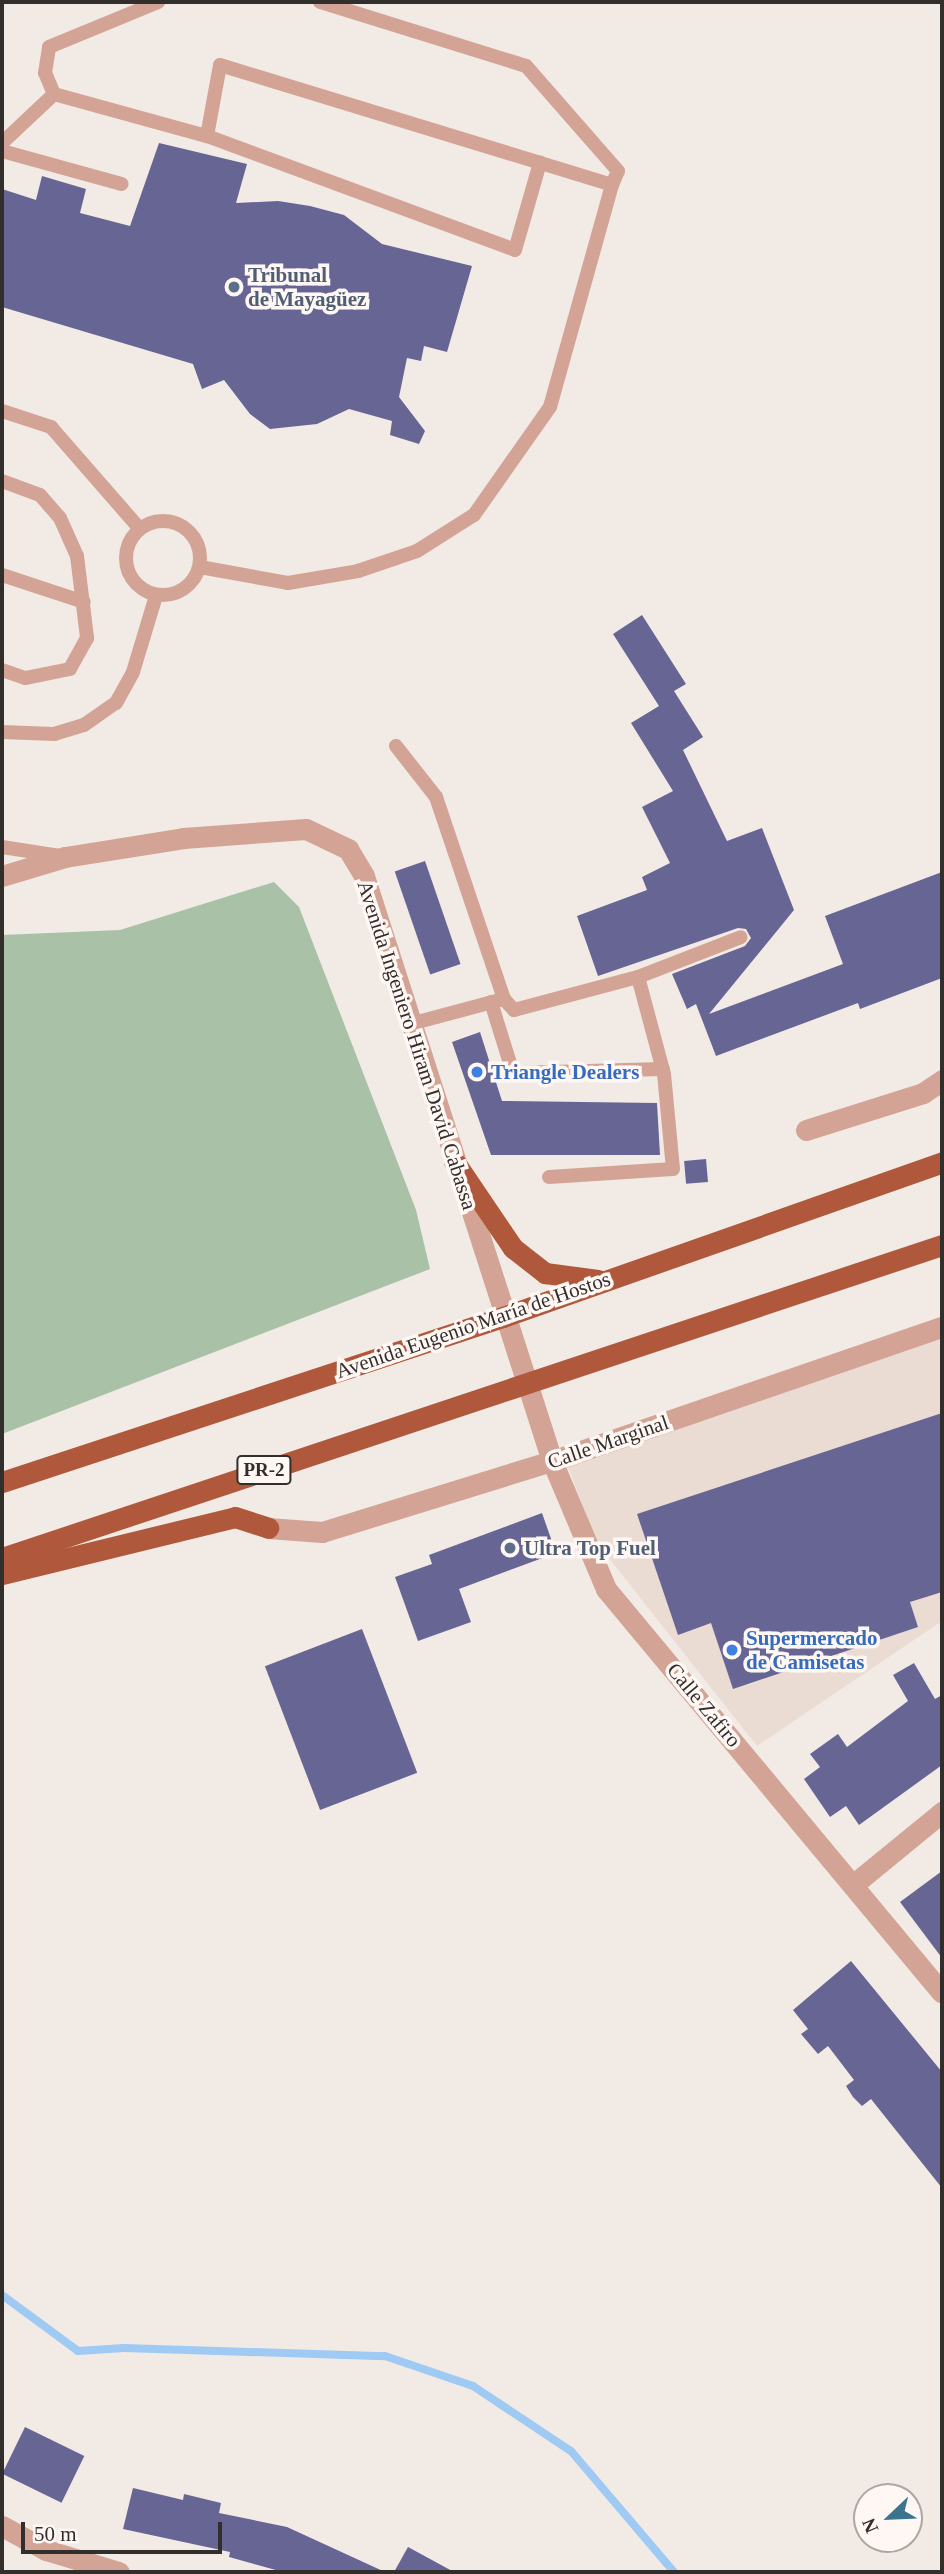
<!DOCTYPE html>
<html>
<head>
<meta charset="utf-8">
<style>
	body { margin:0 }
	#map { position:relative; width:944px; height:2574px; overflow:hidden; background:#f2eae5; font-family:"Times New Roman",serif }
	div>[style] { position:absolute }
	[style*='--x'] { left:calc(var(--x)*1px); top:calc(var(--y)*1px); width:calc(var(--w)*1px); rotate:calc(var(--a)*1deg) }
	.built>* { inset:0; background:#ebdcd3 }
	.green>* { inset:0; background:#a8c1a7 }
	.stream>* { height:8px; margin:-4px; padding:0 4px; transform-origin:4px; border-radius:4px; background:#9fcaf3 }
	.building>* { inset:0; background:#676594; transform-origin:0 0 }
	.service>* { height:14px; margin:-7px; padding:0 7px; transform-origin:7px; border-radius:7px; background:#d3a495 }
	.service>.ring { margin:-7px; padding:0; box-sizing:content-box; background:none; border:14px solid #d3a495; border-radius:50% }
	.minor>* { height:21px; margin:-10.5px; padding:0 10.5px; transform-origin:10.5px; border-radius:10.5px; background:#d3a495 }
	.trunk>* { height:21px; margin:-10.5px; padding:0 10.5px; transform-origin:10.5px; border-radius:10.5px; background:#b0583b }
	.dots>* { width:19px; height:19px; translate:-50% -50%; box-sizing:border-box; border:4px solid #fef7f4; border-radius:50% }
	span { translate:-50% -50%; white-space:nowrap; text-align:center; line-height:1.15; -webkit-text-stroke:7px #fef7f4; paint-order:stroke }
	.shield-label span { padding:2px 5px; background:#fef7f4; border:2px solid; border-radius:5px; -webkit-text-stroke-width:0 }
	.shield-label { font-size:19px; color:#312e2c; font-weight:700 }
	.service-label { font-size:21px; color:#4e5e75; font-weight:700 }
	.left { translate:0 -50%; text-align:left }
	.street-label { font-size:21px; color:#312e2c }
	.shop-label { font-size:21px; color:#366cbe; font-weight:700 }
	.frame { position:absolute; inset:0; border:4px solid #312e2c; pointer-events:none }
	.north { position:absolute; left:853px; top:2483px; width:70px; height:70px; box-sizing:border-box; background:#fef7f4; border:2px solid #aca7a4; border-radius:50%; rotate:247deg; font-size:19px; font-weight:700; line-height:28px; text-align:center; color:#312e2c }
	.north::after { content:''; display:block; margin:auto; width:24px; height:32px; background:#3a748d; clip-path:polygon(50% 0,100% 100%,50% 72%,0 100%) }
	.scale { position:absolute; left:21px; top:2522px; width:201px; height:32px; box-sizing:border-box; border:4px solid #312e2c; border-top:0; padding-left:9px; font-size:21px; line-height:24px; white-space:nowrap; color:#312e2c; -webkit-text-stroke:5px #fef7f4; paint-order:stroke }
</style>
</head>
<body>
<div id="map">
	<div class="built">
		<i style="clip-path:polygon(942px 1337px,942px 1621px,757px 1746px,597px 1543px,568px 1467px)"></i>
	</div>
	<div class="green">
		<i style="clip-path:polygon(274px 882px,299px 907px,416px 1210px,430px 1269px,2px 1434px,2px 935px,120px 930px)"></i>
	</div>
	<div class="stream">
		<i style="--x:2;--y:2295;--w:94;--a:36.4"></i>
		<i style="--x:78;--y:2351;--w:46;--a:-3.7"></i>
		<i style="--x:124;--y:2348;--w:261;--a:1.8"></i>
		<i style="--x:385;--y:2356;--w:93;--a:18.8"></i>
		<i style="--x:473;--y:2386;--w:118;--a:33.6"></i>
		<i style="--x:571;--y:2451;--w:159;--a:49.6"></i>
	</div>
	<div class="building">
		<i style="clip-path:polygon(159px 143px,247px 164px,236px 203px,278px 201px,310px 206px,344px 215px,382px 244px,472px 266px,447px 352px,424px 346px,421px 361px,407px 358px,399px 397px,425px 431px,419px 444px,390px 435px,392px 421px,349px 409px,317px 424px,270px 429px,250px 414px,224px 380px,202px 389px,193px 364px,2px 307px,2px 189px,36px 200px,42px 176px,86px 189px,80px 213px,130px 226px)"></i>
		<i style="clip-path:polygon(642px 615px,686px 684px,674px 691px,703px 737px,683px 750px,727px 841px,762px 828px,794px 910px,709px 1014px,843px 964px,825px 916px,942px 872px,942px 978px,860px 1009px,858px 1003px,716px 1056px,696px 1004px,687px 1009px,672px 974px,745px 946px,751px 938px,746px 929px,738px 928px,598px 976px,577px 916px,647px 890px,642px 877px,670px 863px,642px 807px,673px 791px,631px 723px,659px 706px,613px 634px)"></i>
		<i style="left:425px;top:861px;width:109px;height:32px;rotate:71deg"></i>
		<i style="clip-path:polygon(480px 1032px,502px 1101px,657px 1103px,660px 1155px,491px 1155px,452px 1042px)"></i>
		<i style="left:706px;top:1159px;width:23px;height:22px;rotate:85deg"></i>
		<i style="clip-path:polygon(942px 1413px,942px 1592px,910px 1602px,918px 1627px,733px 1689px,711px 1623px,678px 1635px,637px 1514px)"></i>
		<i style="clip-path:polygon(542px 1513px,556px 1553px,459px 1589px,471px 1622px,418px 1641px,395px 1577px,432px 1564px,429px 1555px)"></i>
		<i style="left:362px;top:1629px;width:154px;height:104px;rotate:69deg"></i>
		<i style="clip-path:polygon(914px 1663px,935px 1699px,942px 1695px,942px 1765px,859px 1825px,846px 1806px,830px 1817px,804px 1779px,820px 1767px,810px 1754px,838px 1734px,847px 1747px,908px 1701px,893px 1675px)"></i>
		<i style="clip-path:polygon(942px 1871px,942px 1958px,900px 1902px)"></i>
		<i style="clip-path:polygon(851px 1961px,942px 2072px,942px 2188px,871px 2099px,862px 2106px,853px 2097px,846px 2086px,854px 2080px,828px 2046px,818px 2054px,801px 2034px,808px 2029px,793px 2010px)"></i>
		<i style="left:25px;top:2427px;width:66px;height:52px;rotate:26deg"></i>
		<i style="clip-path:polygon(133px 2488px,183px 2500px,184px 2494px,221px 2503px,219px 2513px,287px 2527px,385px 2572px,283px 2572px,229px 2557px,230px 2552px,123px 2529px)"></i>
		<i style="clip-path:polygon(408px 2547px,454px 2572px,394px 2572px)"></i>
	</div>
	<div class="service">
		<i style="--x:54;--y:94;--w:159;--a:15.4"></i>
		<i style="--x:207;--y:136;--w:72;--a:-79.6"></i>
		<i style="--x:220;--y:65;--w:410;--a:17"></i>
		<i style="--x:612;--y:185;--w:15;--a:-67"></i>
		<i style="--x:618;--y:171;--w:140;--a:-131.2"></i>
		<i style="--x:526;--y:66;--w:216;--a:-162.7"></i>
		<i style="--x:54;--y:94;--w:23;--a:-113"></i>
		<i style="--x:45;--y:73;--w:26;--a:-81"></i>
		<i style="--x:49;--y:47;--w:118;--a:-22.4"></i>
		<i style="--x:207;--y:136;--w:328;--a:20.3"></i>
		<i style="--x:515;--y:250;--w:91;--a:-74"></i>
		<i style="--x:2;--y:143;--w:71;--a:-43.3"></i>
		<i style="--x:2;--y:151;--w:124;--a:15.4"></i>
		<i style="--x:2;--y:411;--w:52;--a:18.1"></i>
		<i style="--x:51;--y:427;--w:134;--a:48.9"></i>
		<i style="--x:2;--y:481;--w:40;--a:20.2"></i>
		<i style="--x:40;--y:495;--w:30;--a:49"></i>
		<i style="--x:60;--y:518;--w:42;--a:65.9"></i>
		<i style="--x:77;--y:556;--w:83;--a:83"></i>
		<i style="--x:87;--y:638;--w:35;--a:119"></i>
		<i style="--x:70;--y:669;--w:46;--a:168.7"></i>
		<i style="--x:25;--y:678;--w:24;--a:-161"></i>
		<i class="ring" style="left:126px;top:521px;width:60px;height:60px"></i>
		<i style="--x:200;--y:567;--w:89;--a:10.3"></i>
		<i style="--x:288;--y:583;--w:71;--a:-9.7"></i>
		<i style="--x:358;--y:571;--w:62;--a:-18.7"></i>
		<i style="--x:417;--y:551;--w:67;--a:-32.3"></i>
		<i style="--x:474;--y:515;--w:132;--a:-54.9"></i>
		<i style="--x:550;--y:407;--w:230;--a:-74.4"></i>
		<i style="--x:2;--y:575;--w:86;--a:18.2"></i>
		<i style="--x:2;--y:732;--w:52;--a:2.2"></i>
		<i style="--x:54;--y:734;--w:31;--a:-17"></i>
		<i style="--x:84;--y:725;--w:39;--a:-35"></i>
		<i style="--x:116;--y:703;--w:35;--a:-61"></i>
		<i style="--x:133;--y:672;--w:79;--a:-73.2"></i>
		<i style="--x:396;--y:746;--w:65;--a:51.9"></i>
		<i style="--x:436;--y:797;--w:213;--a:71.4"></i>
		<i style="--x:2;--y:847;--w:60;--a:8.7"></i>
		<i style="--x:491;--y:1002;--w:74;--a:72.8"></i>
		<i style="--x:513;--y:1073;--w:150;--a:-1.5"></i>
		<i style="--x:410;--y:1024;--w:97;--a:-14.9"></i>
		<i style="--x:504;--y:999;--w:15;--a:48"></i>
		<i style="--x:514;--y:1010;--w:128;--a:-14.9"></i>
		<i style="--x:638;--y:977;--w:110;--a:-21.2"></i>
		<i style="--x:549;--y:1177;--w:124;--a:-3.7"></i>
		<i style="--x:673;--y:1169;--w:95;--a:-95.4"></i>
		<i style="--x:664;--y:1074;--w:100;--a:-105"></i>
	</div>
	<div class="minor">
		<i style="--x:2;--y:876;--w:66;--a:-16.8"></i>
		<i style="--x:65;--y:857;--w:120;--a:-9.1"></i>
		<i style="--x:183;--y:838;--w:123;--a:-4.2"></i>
		<i style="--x:306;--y:829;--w:47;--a:25.5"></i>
		<i style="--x:348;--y:849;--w:31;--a:59"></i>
		<i style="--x:364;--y:876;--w:614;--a:72.18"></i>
		<i style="--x:552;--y:1461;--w:139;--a:67.1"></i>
		<i style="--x:606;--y:1589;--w:525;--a:50.25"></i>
		<i style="--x:806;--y:1130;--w:123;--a:-17.5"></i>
		<i style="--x:923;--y:1093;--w:23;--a:-34"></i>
		<i style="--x:268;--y:1528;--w:54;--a:4.2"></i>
		<i style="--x:322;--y:1532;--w:241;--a:-17.2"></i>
		<i style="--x:552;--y:1461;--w:412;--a:-19"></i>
		<i style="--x:854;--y:1884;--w:114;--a:-39.3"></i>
		<i style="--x:2;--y:2526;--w:50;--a:28.6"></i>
		<i style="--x:46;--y:2550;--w:76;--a:16.8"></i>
	</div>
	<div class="trunk">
		<i style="--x:454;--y:1161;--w:105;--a:55.9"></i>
		<i style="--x:513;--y:1248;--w:41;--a:38"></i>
		<i style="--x:545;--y:1273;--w:53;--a:7.5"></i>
		<i style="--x:2;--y:1482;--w:527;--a:-18.23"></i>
		<i style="--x:503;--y:1317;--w:466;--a:-19.4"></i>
		<i style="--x:2;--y:1558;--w:991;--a:-18.42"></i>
		<i style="--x:2;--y:1574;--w:240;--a:-13.7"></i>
		<i style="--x:235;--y:1517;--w:35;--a:18"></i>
	</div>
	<div class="dots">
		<i style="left:234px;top:287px;background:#5c6f8a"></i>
		<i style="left:477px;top:1072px;background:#3f7fe0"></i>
		<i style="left:510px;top:1548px;background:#5c6f8a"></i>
		<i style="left:732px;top:1650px;background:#3f7fe0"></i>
	</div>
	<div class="shield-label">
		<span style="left:264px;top:1470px">PR-2</span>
	</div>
	<div class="service-label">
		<span class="left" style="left:248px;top:287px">Tribunal<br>de Mayagüez</span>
		<span class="left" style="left:524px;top:1548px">Ultra Top Fuel</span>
	</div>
	<div class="street-label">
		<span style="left:417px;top:1045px;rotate:72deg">Avenida Ingeniero Hiram David Cabassa</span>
		<span style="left:473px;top:1325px;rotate:-19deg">Avenida Eugenio María de Hostos</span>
		<span style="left:608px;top:1442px;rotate:-19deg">Calle Marginal</span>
		<span style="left:704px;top:1705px;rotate:50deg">Calle Zafiro</span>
	</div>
	<div class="shop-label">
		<span class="left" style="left:491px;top:1072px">Triangle Dealers</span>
		<span class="left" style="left:746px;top:1650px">Supermercado<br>de Camisetas</span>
	</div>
	<div class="frame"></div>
	<div class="north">N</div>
	<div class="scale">50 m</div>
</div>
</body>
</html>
